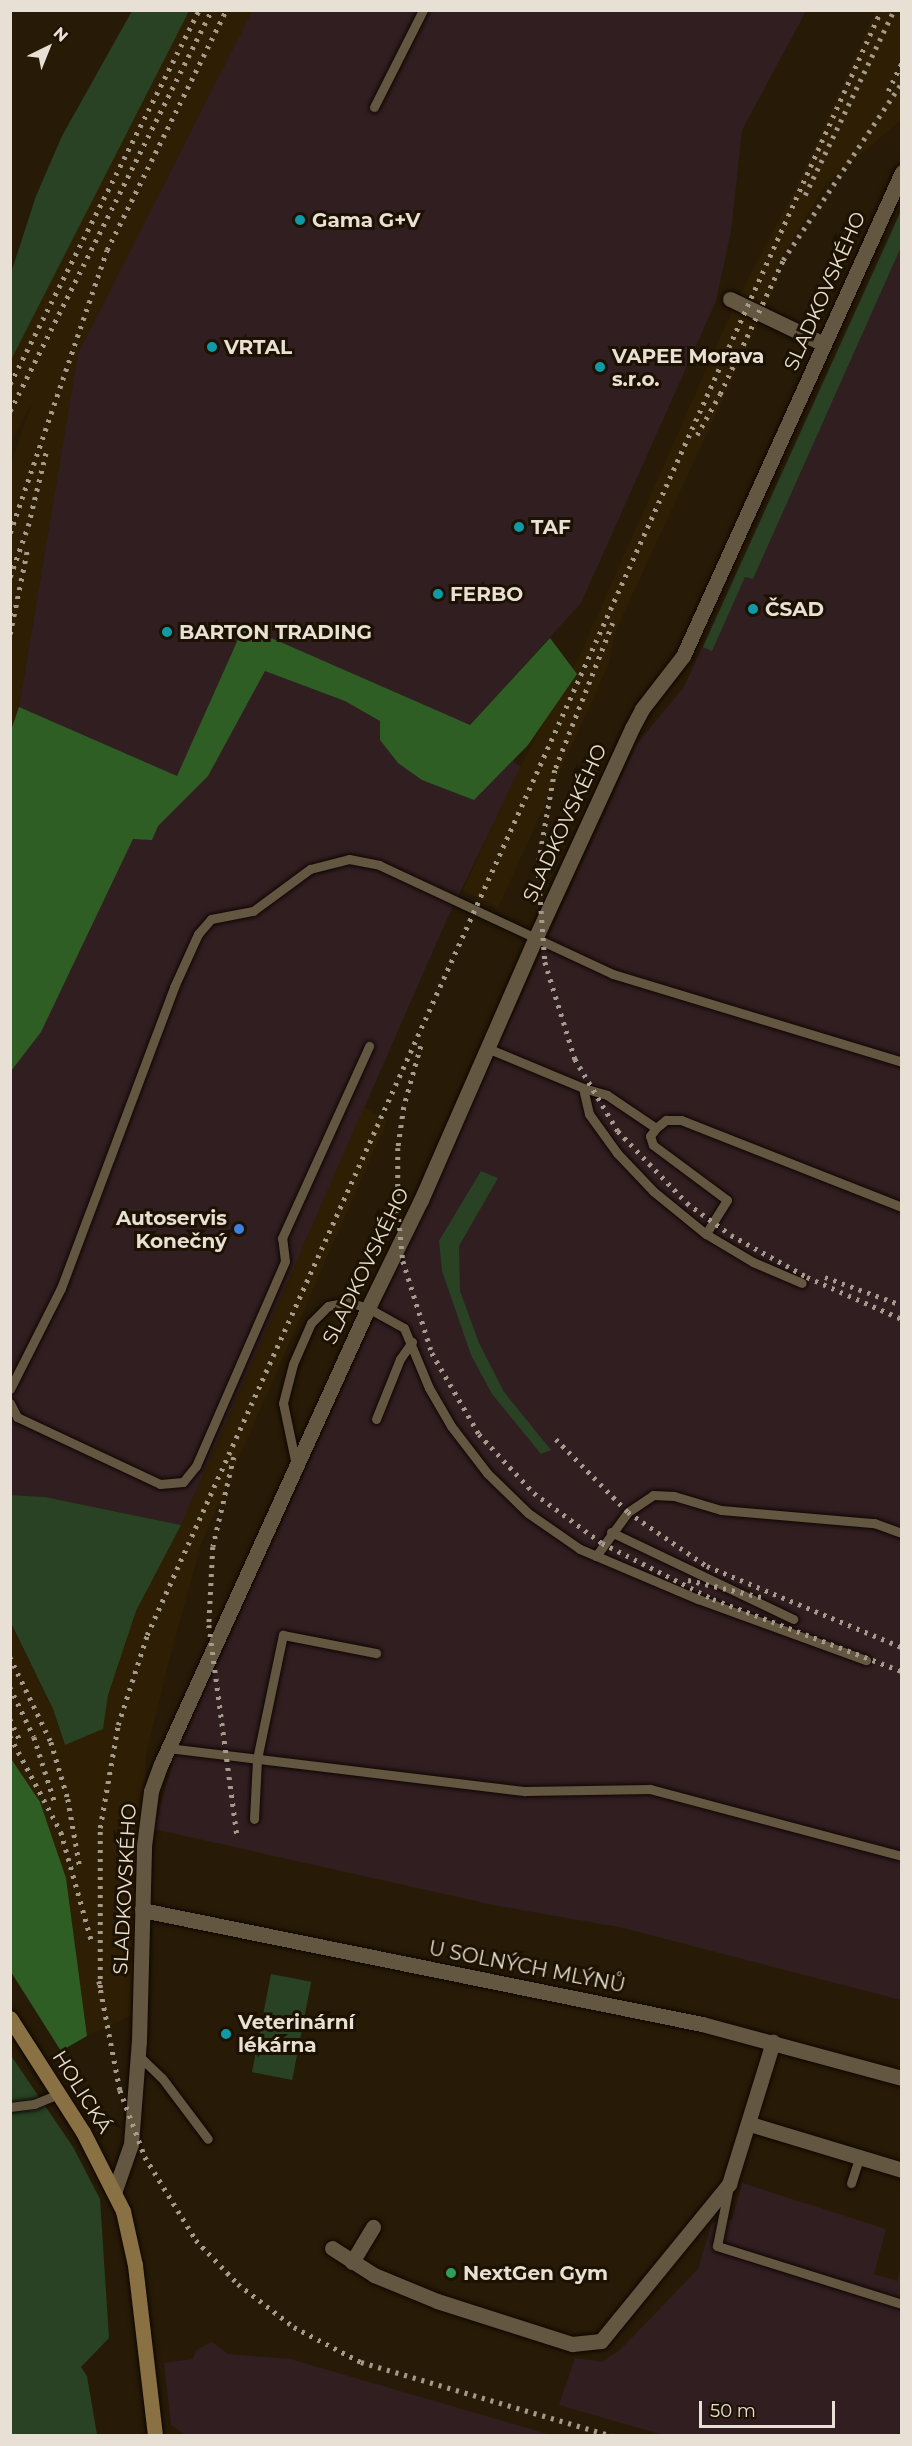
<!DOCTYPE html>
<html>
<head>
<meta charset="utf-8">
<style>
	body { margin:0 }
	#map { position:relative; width:912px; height:2446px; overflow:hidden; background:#271b07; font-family:Montserrat,sans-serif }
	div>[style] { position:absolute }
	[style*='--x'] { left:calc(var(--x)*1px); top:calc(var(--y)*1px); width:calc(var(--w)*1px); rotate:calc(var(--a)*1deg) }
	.industrial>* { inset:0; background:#311e21 }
	.built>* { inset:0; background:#2e1f04 }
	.green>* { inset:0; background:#284223; transform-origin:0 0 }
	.forest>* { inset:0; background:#2e5e24 }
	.roads { filter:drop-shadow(0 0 2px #0f0600) drop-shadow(0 0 2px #0f0600) }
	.lane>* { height:9px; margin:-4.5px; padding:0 4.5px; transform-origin:4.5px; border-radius:4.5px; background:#645741 }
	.street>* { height:15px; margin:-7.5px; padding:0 7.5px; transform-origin:7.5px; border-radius:7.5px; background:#645741 }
	.secondary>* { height:15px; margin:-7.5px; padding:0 7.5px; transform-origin:7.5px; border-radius:7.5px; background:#8a7144 }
	.rail>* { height:4.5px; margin-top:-2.25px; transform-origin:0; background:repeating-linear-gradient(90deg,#a49b8c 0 3px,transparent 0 9px) }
	.dots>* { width:16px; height:16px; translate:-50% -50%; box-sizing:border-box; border:3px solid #1d1201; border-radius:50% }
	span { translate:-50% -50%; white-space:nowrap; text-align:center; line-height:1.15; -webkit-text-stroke:6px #1d1201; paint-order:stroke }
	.poi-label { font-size:20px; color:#e8e0d4; font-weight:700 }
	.left { translate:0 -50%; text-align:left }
	.right { translate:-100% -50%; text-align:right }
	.street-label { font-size:20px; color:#e8e0d4 }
	.frame { position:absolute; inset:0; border:12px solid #e8e0d4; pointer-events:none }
	.north { position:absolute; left:18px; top:18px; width:60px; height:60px; -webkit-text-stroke:4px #1d1201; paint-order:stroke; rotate:43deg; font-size:16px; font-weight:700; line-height:24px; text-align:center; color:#e8e0d4 }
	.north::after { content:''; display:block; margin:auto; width:21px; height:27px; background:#e8e0d4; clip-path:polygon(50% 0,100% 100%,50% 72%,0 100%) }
	.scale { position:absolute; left:699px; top:2401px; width:136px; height:27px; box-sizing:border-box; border:3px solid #e8e0d4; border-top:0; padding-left:8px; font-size:18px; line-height:21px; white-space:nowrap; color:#e8e0d4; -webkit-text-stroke:4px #1d1201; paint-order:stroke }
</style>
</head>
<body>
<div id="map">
	<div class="industrial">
		<i style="clip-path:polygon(252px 11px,806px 11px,742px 130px,731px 231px,716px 301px,581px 603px,470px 725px,521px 767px,447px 919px,181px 1525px,45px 1497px,11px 1495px,11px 733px,19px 707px,78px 353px)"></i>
		<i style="clip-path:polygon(901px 210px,901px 2000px,619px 1927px,498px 1906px,154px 1829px,174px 1758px,636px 745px,684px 687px)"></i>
		<i style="clip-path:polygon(742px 2183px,886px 2229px,874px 2274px,897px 2281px,901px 2265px,901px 2435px,663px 2435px,559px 2405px,575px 2358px,602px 2362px,620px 2350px,698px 2269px,712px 2223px,732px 2220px)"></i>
		<i style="clip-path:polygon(212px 2342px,228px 2354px,290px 2359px,551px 2435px,186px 2435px,171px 2425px,164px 2363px,193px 2359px,196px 2350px)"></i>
	</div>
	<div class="built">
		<i style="clip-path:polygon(185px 11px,252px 11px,78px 354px,19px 707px,11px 733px,11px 463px,33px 400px,11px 443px,11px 351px)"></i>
		<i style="clip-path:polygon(876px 11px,901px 11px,901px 120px,826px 183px,783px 256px,777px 282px,615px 632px,609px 663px,498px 908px,463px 890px,514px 779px,580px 655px,736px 302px,799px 182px)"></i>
		<i style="clip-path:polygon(364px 1107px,387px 1121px,201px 1544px,167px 1668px,146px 1754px,131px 2016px,87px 2036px,66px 1878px,40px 1802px,11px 1757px,10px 1623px,53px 1709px,64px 1745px,103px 1729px,108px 1695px,136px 1611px,181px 1525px)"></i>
	</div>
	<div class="green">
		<i style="clip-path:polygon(132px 11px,189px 11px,11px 360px,11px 273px,36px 196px,62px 136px)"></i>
		<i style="clip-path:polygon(901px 211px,901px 247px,753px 579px,745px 577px,712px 651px,703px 647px)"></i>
		<i style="clip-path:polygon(481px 1171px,498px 1178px,459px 1246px,460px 1291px,479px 1343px,504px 1392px,551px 1450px,541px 1454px,492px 1394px,471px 1355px,442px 1271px,439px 1241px)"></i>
		<i style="clip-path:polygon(10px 1495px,45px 1497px,181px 1525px,136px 1611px,108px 1695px,103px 1729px,65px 1745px,53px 1709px,11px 1623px)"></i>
		<i style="left:271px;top:1974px;width:41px;height:100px;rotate:11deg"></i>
		<i style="clip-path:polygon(10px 2054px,73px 2147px,100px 2199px,109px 2338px,81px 2367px,87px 2376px,97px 2435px,11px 2435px)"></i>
	</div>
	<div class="forest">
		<i style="clip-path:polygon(244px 626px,470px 725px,550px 638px,577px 674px,528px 745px,474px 800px,422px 780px,398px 763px,380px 740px,380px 721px,345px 701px,265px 671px,208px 776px,158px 826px,152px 840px,133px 839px,41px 1032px,11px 1071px,10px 733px,19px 707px,177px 776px)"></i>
		<i style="clip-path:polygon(10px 1757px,40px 1802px,66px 1878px,87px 2036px,61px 2051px,11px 1972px)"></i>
	</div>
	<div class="roads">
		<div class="lane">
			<i style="--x:374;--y:107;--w:109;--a:-63.2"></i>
			<i style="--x:487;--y:1048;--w:104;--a:22.6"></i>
			<i style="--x:583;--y:1088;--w:25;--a:16"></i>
			<i style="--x:607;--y:1095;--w:59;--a:34"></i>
			<i style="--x:656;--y:1128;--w:13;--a:-39"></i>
			<i style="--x:666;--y:1120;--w:15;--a:0"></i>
			<i style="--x:681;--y:1120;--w:238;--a:21.5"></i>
			<i style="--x:583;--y:1088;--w:27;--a:77"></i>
			<i style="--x:589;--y:1114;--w:48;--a:54.3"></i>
			<i style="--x:617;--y:1153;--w:52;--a:46.5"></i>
			<i style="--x:653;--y:1191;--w:68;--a:39.1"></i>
			<i style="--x:656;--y:1128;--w:10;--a:127"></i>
			<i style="--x:650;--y:1136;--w:9;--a:72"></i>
			<i style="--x:653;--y:1145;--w:92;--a:36.6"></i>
			<i style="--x:727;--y:1200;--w:40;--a:122"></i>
			<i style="--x:706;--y:1234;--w:55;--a:30.8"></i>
			<i style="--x:753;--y:1262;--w:53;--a:23.2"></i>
			<i style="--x:10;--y:1389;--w:113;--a:-63.2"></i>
			<i style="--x:61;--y:1288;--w:322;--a:-69.4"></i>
			<i style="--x:174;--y:987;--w:58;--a:-65.6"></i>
			<i style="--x:198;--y:934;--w:20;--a:-49"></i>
			<i style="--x:211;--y:919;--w:43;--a:-10.8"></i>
			<i style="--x:253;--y:911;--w:71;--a:-36.4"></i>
			<i style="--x:310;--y:869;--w:40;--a:-14.4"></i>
			<i style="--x:349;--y:859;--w:31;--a:11"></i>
			<i style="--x:379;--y:865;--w:258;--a:25"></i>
			<i style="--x:613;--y:974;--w:302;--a:16.9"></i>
			<i style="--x:10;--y:1403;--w:16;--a:63"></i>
			<i style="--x:17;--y:1417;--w:158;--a:25.1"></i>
			<i style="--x:160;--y:1484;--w:23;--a:-5"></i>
			<i style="--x:183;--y:1482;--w:21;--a:-51"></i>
			<i style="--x:196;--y:1466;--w:223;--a:-66.5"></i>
			<i style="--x:285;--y:1261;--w:23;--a:-97"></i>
			<i style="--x:282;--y:1238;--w:211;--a:-65.6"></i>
			<i style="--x:376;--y:1419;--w:65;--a:-68.2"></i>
			<i style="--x:400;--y:1359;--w:21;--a:-55"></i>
			<i style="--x:296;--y:1465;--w:63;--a:-101.8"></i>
			<i style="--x:283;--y:1403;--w:40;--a:-75.6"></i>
			<i style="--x:293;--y:1364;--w:45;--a:-66.3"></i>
			<i style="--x:311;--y:1323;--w:24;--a:-45"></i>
			<i style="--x:328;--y:1306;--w:21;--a:-11"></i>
			<i style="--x:349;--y:1302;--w:20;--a:18"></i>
			<i style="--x:368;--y:1308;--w:41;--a:29.1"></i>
			<i style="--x:404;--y:1328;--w:65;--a:67.4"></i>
			<i style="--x:429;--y:1388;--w:44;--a:59.9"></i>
			<i style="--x:451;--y:1426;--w:59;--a:52.5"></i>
			<i style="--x:487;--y:1473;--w:57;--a:44.3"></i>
			<i style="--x:528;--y:1513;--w:63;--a:34.7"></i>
			<i style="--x:580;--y:1549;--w:128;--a:23"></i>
			<i style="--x:698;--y:1599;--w:179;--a:20"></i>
			<i style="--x:611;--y:1532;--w:202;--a:25.5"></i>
			<i style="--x:596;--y:1556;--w:54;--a:-54"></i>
			<i style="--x:628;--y:1512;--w:30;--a:-34"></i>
			<i style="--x:653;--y:1495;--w:21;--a:3"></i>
			<i style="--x:674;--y:1496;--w:49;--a:16.6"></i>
			<i style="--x:721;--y:1510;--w:154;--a:4.9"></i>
			<i style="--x:874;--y:1523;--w:30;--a:20"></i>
			<i style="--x:168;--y:1748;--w:360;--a:6.9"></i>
			<i style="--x:525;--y:1791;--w:125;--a:-0.9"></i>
			<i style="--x:650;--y:1789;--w:261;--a:14.9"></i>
			<i style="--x:254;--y:1819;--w:60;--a:-87.1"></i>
			<i style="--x:257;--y:1759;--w:127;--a:-78.2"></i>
			<i style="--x:283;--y:1635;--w:95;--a:11"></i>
			<i style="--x:138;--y:2055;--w:33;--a:44"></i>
			<i style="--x:162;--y:2078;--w:76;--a:53"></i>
			<i style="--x:10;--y:2107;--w:24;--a:-7"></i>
			<i style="--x:34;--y:2104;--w:27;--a:-22"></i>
			<i style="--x:851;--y:2183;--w:28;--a:-72"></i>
			<i style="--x:729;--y:2186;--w:61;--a:101.3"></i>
			<i style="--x:717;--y:2246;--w:194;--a:17.4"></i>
		</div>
		<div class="street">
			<i style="--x:730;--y:299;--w:104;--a:25.6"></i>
			<i style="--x:142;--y:1910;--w:571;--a:11.51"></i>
			<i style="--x:702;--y:2024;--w:207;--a:15.1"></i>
			<i style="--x:750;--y:2124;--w:159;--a:16.8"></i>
			<i style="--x:115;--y:2190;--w:49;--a:-70.8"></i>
			<i style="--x:131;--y:2144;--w:103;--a:-85.6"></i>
			<i style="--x:139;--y:2041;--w:195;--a:-88.5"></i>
			<i style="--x:144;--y:1846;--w:55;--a:-82.7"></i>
			<i style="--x:151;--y:1791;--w:29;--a:-70"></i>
			<i style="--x:161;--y:1764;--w:501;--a:-65.58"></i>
			<i style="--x:368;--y:1308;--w:120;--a:-63.9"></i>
			<i style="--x:421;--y:1200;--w:285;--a:-66.4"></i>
			<i style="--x:535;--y:939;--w:232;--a:-65.3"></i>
			<i style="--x:632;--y:728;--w:21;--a:-62"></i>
			<i style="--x:642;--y:709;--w:67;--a:-52.3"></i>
			<i style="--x:683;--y:656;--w:531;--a:-65.65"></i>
			<i style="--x:332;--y:2248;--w:50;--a:32.7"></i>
			<i style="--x:374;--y:2275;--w:68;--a:22.4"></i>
			<i style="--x:437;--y:2301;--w:142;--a:17.7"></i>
			<i style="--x:572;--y:2344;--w:29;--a:-6"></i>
			<i style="--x:601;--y:2341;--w:203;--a:-50.8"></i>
			<i style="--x:729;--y:2184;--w:149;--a:-72.8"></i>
			<i style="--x:352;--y:2262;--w:41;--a:-59"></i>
		</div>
		<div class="secondary">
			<i style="--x:10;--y:2018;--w:135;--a:57.4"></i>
			<i style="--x:83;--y:2132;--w:89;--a:63.1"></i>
			<i style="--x:123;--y:2211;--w:55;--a:77.5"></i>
			<i style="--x:135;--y:2265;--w:172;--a:83.3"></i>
		</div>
	</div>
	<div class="rail">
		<i style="--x:888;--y:91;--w:32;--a:-64"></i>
		<i style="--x:805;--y:195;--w:205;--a:-64.3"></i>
		<i style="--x:10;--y:384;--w:419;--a:-63.2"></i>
		<i style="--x:10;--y:411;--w:449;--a:-63.3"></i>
		<i style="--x:697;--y:435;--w:47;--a:-60.7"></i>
		<i style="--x:720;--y:394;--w:148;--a:-64.8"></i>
		<i style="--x:783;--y:260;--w:214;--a:-56.2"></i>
		<i style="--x:10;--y:533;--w:299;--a:-71.1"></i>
		<i style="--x:107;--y:250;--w:268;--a:-63.6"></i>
		<i style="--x:10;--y:577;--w:54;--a:-70.6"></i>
		<i style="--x:28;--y:526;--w:80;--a:-76.3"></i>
		<i style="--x:613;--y:623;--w:158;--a:111.5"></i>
		<i style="--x:555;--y:770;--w:97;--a:100"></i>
		<i style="--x:538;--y:866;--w:96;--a:85.8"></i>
		<i style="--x:545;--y:962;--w:102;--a:72.8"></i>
		<i style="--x:575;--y:1059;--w:84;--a:59.2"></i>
		<i style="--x:618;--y:1131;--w:100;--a:46.2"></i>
		<i style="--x:687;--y:1203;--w:54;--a:36"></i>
		<i style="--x:731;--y:1235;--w:87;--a:28.9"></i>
		<i style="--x:807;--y:1277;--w:104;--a:23.9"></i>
		<i style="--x:10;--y:634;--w:85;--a:-78.4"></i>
		<i style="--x:421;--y:1046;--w:63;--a:105.6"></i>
		<i style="--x:404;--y:1107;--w:41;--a:98.3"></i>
		<i style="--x:398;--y:1148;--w:62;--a:90"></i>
		<i style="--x:398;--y:1210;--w:51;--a:84.4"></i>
		<i style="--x:403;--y:1261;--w:96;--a:72.5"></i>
		<i style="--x:432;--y:1353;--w:94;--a:59.9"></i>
		<i style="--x:479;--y:1434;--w:81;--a:47"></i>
		<i style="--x:534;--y:1493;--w:84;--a:36.3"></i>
		<i style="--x:602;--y:1543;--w:124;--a:26.8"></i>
		<i style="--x:713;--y:1599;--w:202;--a:20.9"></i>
		<i style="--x:825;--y:1277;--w:82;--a:20"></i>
		<i style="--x:556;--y:1439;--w:103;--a:45.4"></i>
		<i style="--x:628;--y:1512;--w:96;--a:34.4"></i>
		<i style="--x:707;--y:1566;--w:211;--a:22.6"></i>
		<i style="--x:234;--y:1457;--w:92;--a:103.1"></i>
		<i style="--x:213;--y:1547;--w:78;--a:92.9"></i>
		<i style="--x:209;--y:1625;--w:213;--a:82.4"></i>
		<i style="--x:688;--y:1580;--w:75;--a:13.1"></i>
		<i style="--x:10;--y:1657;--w:94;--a:64.2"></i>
		<i style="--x:51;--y:1742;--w:59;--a:73.4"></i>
		<i style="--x:68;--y:1799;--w:70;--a:80.1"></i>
		<i style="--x:10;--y:1687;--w:55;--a:64.4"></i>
		<i style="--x:34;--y:1737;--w:69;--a:72.3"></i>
		<i style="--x:10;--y:1719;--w:26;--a:65"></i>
		<i style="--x:10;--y:1736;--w:109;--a:62"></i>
		<i style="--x:61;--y:1832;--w:114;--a:74.3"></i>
		<i style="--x:99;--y:1981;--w:111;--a:79.1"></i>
		<i style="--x:120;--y:2090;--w:72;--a:69.5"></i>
		<i style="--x:145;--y:2157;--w:97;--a:58.4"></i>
		<i style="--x:196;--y:2240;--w:61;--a:46.3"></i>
		<i style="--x:238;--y:2284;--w:71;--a:37.5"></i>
		<i style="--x:294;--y:2327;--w:76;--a:27.6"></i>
		<i style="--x:361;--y:2362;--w:263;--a:16.4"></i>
		<i style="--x:100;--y:1988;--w:160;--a:-90"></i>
		<i style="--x:100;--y:1828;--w:105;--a:-80.1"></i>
		<i style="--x:118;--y:1725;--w:95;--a:-72.1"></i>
		<i style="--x:147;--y:1635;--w:1783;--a:-65.69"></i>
	</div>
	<div class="dots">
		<i style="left:300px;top:220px;background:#0f9aa8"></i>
		<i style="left:212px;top:347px;background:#0f9aa8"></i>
		<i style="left:600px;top:367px;background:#0f9aa8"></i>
		<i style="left:519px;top:527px;background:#0f9aa8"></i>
		<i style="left:438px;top:594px;background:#0f9aa8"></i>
		<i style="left:753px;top:609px;background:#0f9aa8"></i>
		<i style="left:167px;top:632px;background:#0f9aa8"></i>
		<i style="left:239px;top:1229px;background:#3f7fe0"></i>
		<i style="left:226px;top:2034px;background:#0f9aa8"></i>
		<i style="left:451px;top:2273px;background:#2e9e5b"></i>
	</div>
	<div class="poi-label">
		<span class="left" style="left:312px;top:220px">Gama G+V</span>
		<span class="left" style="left:224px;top:347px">VRTAL</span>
		<span class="left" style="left:612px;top:368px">VAPEE Morava<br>s.r.o.</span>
		<span class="left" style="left:531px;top:527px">TAF</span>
		<span class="left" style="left:450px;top:594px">FERBO</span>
		<span class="left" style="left:765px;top:609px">ČSAD</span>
		<span class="left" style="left:179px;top:632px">BARTON TRADING</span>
		<span class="right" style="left:227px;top:1230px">Autoservis<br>Konečný</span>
		<span class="left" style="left:238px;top:2034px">Veterinární<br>lékárna</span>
		<span class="left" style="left:463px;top:2273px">NextGen Gym</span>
	</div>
	<div class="street-label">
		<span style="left:825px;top:291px;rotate:-66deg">SLADKOVSKÉHO</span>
		<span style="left:565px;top:823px;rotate:-65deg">SLADKOVSKÉHO</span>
		<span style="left:366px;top:1266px;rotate:-64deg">SLADKOVSKÉHO</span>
		<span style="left:125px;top:1889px;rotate:-87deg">SLADKOVSKÉHO</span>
		<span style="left:527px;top:1967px;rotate:11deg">U SOLNÝCH MLÝNŮ</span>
		<span style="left:82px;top:2092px;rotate:58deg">HOLICKÁ</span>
	</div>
	<div class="frame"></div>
	<div class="north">N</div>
	<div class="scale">50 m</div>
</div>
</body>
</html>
